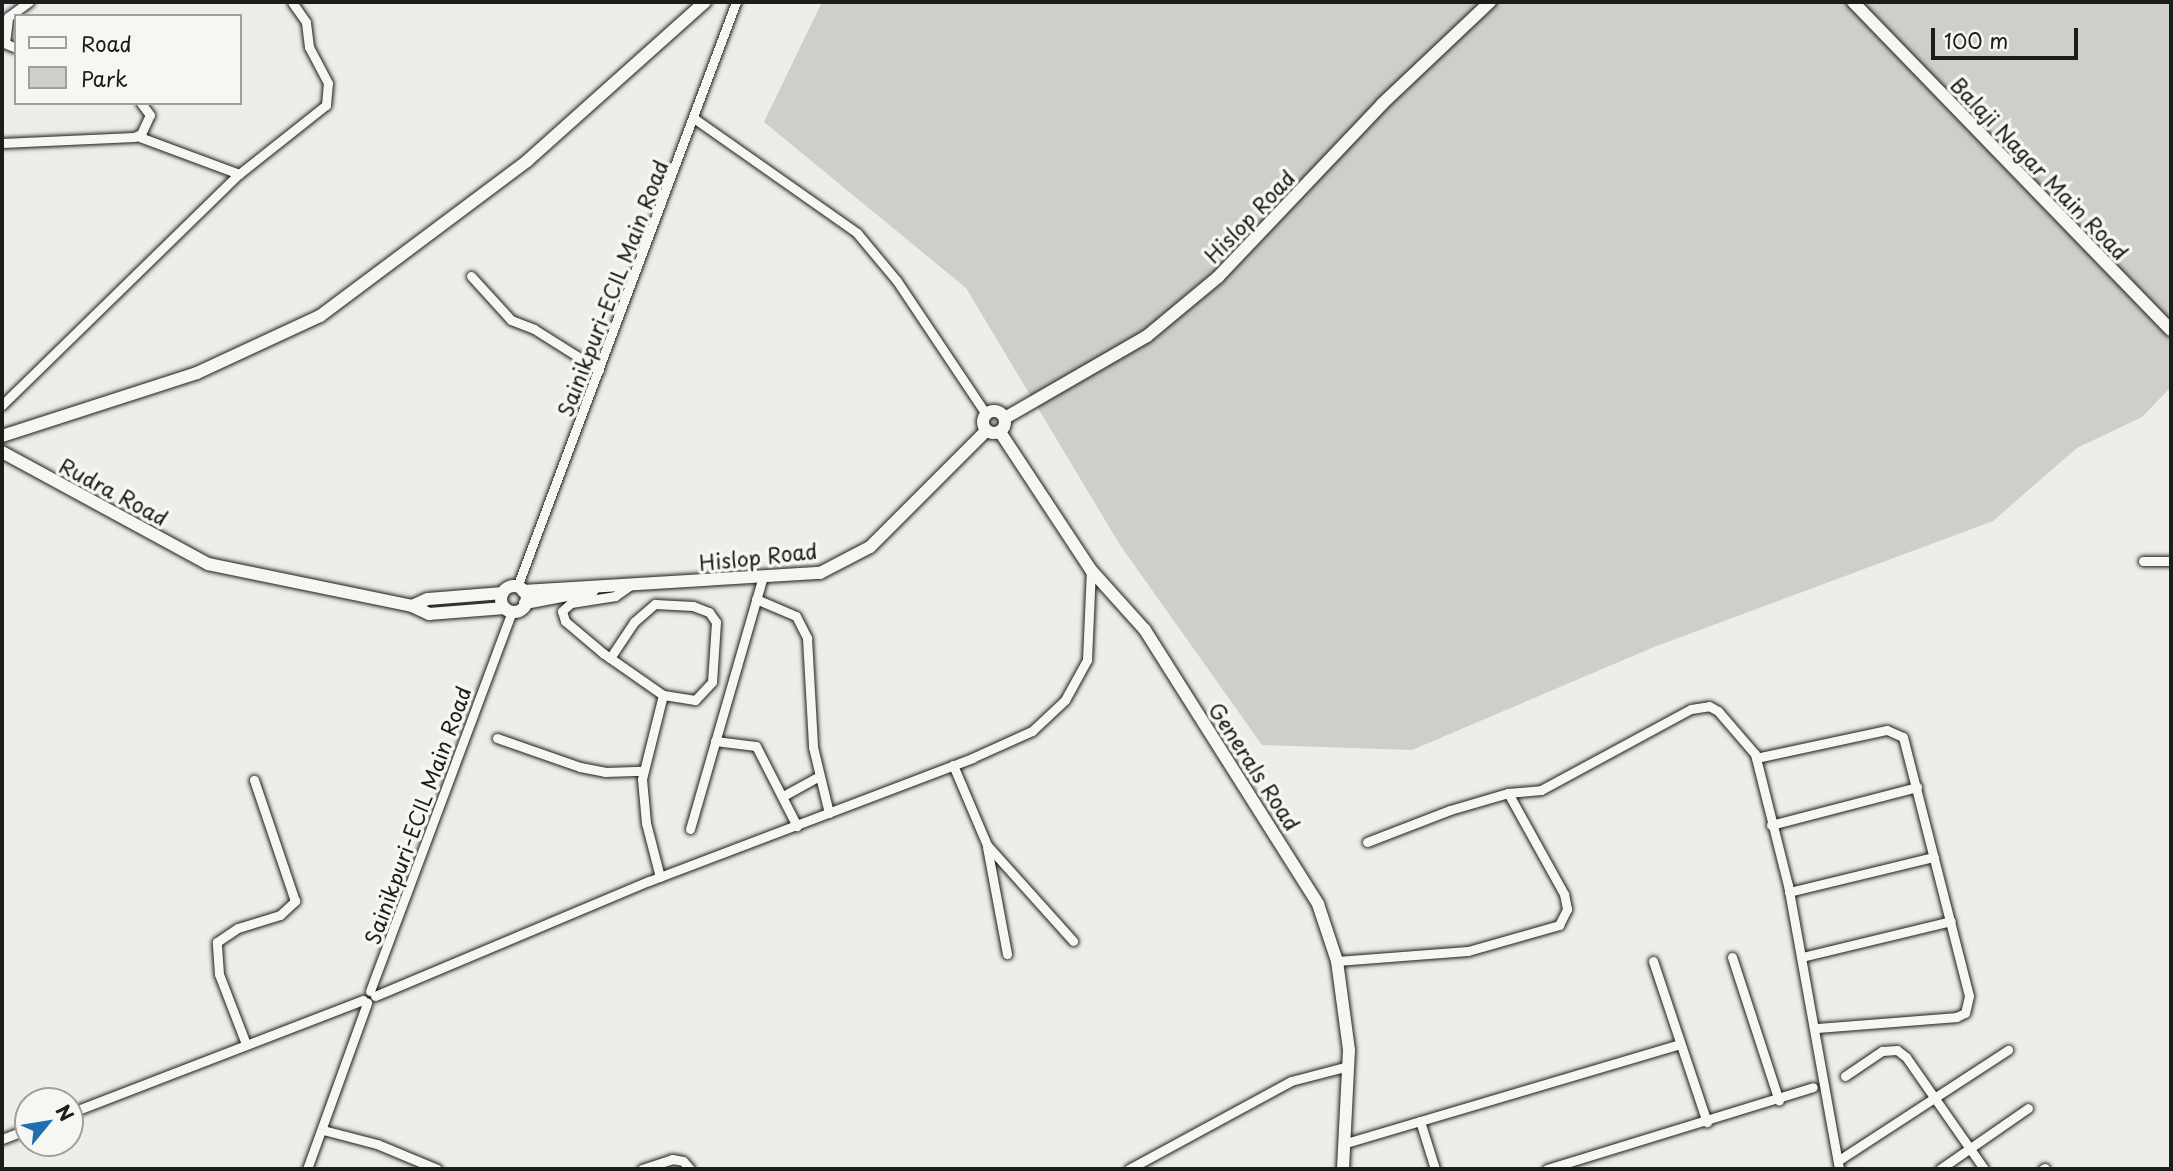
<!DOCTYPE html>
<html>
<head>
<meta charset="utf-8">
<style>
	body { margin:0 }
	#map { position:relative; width:2173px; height:1171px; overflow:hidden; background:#edede9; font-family:"Playpen Sans",sans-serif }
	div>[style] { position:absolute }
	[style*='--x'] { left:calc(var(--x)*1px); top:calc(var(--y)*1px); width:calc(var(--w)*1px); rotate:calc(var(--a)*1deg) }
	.green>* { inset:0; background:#cececb }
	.roads { filter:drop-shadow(0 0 2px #1c1c1c) drop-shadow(0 0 2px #1c1c1c) }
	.street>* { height:9px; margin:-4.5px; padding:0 4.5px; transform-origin:4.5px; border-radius:4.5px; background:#f6f6f2 }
	.secondary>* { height:12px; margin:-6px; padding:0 6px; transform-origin:6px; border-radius:6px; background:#f6f6f2 }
	.secondary>.ring { margin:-6px; padding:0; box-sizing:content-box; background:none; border:12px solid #f6f6f2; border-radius:50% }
	span { translate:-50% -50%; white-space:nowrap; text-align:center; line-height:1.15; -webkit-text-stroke:7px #f6f6f2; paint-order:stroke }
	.street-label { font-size:21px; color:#1c1c1c }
	.frame { position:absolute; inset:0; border:4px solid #1c1c1c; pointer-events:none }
	.legend { position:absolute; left:14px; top:14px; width:228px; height:91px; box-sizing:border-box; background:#f6f6f2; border:2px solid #9f9f9c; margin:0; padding:9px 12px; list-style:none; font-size:21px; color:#1c1c1c }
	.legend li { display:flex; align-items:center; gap:14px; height:35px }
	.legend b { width:35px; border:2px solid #9f9f9c }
	.north { position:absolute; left:14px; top:1087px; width:70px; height:70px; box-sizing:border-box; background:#f6f6f2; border:2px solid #9f9f9c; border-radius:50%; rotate:60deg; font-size:19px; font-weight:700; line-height:28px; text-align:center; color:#1c1c1c }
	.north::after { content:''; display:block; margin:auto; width:24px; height:32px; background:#1f6fb2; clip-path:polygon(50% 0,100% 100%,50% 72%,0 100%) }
	.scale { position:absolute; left:1931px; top:28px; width:147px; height:32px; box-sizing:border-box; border:4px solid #1c1c1c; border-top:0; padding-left:9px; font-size:21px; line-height:24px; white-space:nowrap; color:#1c1c1c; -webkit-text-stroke:5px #f6f6f2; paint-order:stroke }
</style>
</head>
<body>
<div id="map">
	<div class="green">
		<i style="clip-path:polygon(822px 2px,2171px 2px,2171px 387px,2142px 417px,2077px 448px,1993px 521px,1654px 647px,1412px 750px,1262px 745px,1120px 545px,966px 288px,764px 122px)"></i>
	</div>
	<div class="roads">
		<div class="street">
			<i style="--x:2;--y:42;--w:15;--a:23"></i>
			<i style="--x:5;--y:43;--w:26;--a:-83"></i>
			<i style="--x:8;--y:17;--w:26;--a:-36"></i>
			<i style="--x:695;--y:119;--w:198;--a:35.1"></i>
			<i style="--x:857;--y:233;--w:62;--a:50.2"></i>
			<i style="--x:897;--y:281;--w:160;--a:56.2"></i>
			<i style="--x:137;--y:136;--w:109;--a:20.4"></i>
			<i style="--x:2;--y:143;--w:132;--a:-2.6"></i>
			<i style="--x:134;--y:137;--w:8;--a:-23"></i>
			<i style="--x:141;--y:134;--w:21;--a:-65"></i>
			<i style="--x:150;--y:115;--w:15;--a:-127"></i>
			<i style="--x:471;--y:276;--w:59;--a:47.7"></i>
			<i style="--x:511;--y:320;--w:25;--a:21"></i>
			<i style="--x:534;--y:329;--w:77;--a:32.2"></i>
			<i style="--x:2;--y:405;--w:331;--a:-44.3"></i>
			<i style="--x:239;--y:174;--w:111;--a:-38.4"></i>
			<i style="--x:326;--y:105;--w:22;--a:-85"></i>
			<i style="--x:328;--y:83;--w:41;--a:-117.8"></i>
			<i style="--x:309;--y:47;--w:25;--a:-97"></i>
			<i style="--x:306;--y:22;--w:24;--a:-125"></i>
			<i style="--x:2143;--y:561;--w:28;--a:0"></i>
			<i style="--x:517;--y:587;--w:625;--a:-69.48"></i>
			<i style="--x:756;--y:599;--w:43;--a:23"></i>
			<i style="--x:796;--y:616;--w:25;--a:63"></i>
			<i style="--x:807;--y:638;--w:109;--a:86.8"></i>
			<i style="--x:813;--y:747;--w:68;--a:76.4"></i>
			<i style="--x:610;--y:658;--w:43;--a:-56.3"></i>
			<i style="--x:634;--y:622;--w:28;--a:-41"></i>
			<i style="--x:655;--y:604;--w:38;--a:3"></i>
			<i style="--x:693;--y:606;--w:17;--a:21"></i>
			<i style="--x:709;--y:612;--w:12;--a:55"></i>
			<i style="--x:716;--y:622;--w:60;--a:93.8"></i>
			<i style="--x:712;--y:682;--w:25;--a:133"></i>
			<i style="--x:695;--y:700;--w:32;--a:-171"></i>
			<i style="--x:663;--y:695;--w:65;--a:-145.1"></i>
			<i style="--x:610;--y:658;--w:7;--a:-146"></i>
			<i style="--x:604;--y:654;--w:51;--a:-139.8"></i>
			<i style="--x:565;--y:621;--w:10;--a:-107"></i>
			<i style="--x:562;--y:611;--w:12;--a:-42"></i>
			<i style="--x:571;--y:603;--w:45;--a:-9"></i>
			<i style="--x:615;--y:596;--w:19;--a:-35"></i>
			<i style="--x:497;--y:738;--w:88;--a:19.3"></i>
			<i style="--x:580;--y:767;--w:25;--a:11"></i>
			<i style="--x:605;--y:772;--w:38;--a:-2"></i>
			<i style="--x:715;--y:741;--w:41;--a:7"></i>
			<i style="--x:756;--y:746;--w:90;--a:62.9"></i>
			<i style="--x:1756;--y:758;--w:134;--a:-12.1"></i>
			<i style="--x:1887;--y:730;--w:17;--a:24"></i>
			<i style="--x:1903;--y:737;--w:267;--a:75.7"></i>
			<i style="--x:1969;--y:996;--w:17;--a:103"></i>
			<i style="--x:1965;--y:1013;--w:10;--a:156"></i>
			<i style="--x:1956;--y:1017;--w:141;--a:175.5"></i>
			<i style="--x:953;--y:765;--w:87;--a:67"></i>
			<i style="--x:987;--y:845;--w:129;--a:48.1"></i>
			<i style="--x:785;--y:795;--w:38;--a:-29"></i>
			<i style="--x:1771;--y:825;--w:151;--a:-14.6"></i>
			<i style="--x:690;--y:829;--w:259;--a:-73.9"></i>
			<i style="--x:1367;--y:842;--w:89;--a:-21.1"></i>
			<i style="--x:1450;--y:810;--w:60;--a:-16.3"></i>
			<i style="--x:1508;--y:793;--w:33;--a:-5"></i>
			<i style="--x:1541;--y:790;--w:170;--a:-28.4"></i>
			<i style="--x:1691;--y:709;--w:18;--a:-9"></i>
			<i style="--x:1709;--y:706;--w:10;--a:29"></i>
			<i style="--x:1718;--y:711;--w:57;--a:49.3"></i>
			<i style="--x:1755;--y:754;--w:135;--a:75.9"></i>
			<i style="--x:1788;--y:885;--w:289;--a:79.8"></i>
			<i style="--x:987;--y:847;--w:109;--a:79.4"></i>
			<i style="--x:660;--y:877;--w:56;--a:-104.5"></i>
			<i style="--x:646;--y:823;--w:44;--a:-95.2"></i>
			<i style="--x:642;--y:779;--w:87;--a:-76"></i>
			<i style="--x:1789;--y:892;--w:149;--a:-13.6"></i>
			<i style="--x:1732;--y:957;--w:151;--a:71.9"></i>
			<i style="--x:1802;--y:957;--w:153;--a:-13.6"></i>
			<i style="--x:1337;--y:961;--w:131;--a:-4.4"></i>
			<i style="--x:1468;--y:951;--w:95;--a:-15.9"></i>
			<i style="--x:1559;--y:925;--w:18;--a:-63"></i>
			<i style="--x:1567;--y:909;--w:15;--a:-101"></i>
			<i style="--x:1564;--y:894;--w:115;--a:-119"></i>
			<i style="--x:1653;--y:961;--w:170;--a:71.5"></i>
			<i style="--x:370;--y:991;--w:406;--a:-69.5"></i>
			<i style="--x:375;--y:996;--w:297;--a:-22.8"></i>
			<i style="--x:649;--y:881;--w:346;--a:-20.8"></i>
			<i style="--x:972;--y:758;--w:66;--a:-24.2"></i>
			<i style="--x:1032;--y:731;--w:45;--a:-43.2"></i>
			<i style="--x:1065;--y:700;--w:46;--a:-61.2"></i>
			<i style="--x:1087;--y:660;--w:90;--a:-87.5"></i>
			<i style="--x:246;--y:1044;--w:75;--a:-111.1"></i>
			<i style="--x:219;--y:974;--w:32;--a:-94"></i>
			<i style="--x:217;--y:942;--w:25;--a:-34"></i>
			<i style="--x:238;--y:928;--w:44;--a:-17.2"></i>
			<i style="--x:280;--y:915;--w:21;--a:-43"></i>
			<i style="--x:295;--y:901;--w:128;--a:-108.7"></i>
			<i style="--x:1845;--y:1076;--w:45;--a:-34"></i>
			<i style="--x:1882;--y:1051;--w:15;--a:-4"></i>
			<i style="--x:1897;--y:1050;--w:11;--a:38"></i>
			<i style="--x:1906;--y:1057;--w:136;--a:55.1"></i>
			<i style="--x:70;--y:1113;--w:314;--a:-21.1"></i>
			<i style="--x:1420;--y:1121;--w:50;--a:72.6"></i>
			<i style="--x:323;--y:1130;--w:56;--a:14.5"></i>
			<i style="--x:377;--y:1144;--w:65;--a:22.6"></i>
			<i style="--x:2;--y:1139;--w:28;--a:-21"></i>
			<i style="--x:1346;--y:1143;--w:348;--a:-16.5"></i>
			<i style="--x:1839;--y:1160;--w:202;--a:-33.1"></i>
			<i style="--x:307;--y:1169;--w:177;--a:-70.1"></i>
			<i style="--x:642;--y:1169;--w:32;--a:-18"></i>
			<i style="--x:672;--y:1159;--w:11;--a:10"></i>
			<i style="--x:683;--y:1161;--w:11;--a:49"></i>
			<i style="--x:1129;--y:1169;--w:184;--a:-28.5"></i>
			<i style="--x:1291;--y:1081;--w:60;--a:-14.5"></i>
			<i style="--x:1547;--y:1169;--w:278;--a:-17.1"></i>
			<i style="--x:1940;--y:1169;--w:107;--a:-34.7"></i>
			<i style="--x:2043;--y:1169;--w:2;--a:-27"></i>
		</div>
		<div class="secondary">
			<i style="--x:1853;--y:2;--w:457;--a:45.9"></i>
			<i class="ring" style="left:983px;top:411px;width:10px;height:10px"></i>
			<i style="--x:1005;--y:418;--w:164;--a:-30"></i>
			<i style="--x:1147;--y:336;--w:92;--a:-39.7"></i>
			<i style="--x:1218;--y:277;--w:238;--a:-46.5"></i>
			<i style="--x:1382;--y:104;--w:149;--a:-43.4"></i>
			<i style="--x:1000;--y:432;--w:165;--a:56.6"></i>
			<i style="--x:1091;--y:570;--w:81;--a:48"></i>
			<i style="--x:1145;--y:630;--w:324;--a:57.7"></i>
			<i style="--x:1318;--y:904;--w:60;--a:71.6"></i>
			<i style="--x:1337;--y:961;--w:90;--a:82.3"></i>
			<i style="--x:1349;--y:1050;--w:119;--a:92.9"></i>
			<i style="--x:2;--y:436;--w:205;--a:-17.9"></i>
			<i style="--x:197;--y:373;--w:136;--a:-24.9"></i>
			<i style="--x:320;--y:316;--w:259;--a:-36.8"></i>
			<i style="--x:527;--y:161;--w:239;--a:-41.8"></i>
			<i style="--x:2;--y:452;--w:234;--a:28.5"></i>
			<i style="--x:208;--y:564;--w:208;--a:11.6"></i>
			<i style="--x:412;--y:606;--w:19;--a:25"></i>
			<i style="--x:429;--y:614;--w:76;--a:-4.5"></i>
			<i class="ring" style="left:501px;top:586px;width:14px;height:14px"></i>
			<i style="--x:523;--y:591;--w:298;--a:-3.5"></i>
			<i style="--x:820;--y:573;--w:56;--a:-27.5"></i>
			<i style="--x:870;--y:547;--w:164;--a:-45"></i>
			<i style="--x:525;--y:603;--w:69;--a:-10.8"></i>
			<i style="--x:412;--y:606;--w:17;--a:-24"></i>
			<i style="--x:428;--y:599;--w:75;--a:-4.6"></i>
		</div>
	</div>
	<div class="street-label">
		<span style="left:2040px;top:168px;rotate:46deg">Balaji Nagar Main Road</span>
		<span style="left:1249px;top:216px;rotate:-46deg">Hislop Road</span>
		<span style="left:612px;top:288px;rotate:-69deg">Sainikpuri-ECIL Main Road</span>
		<span style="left:114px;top:491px;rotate:28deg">Rudra Road</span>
		<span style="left:758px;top:556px;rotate:-6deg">Hislop Road</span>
		<span style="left:1255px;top:766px;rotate:57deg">Generals Road</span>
		<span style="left:417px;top:815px;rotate:-70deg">Sainikpuri-ECIL Main Road</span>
	</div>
	<div class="frame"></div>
	<ul class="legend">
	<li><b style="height:9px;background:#f6f6f2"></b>Road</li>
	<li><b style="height:19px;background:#cececb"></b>Park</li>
	</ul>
	<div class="north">N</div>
	<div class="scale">100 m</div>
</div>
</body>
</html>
